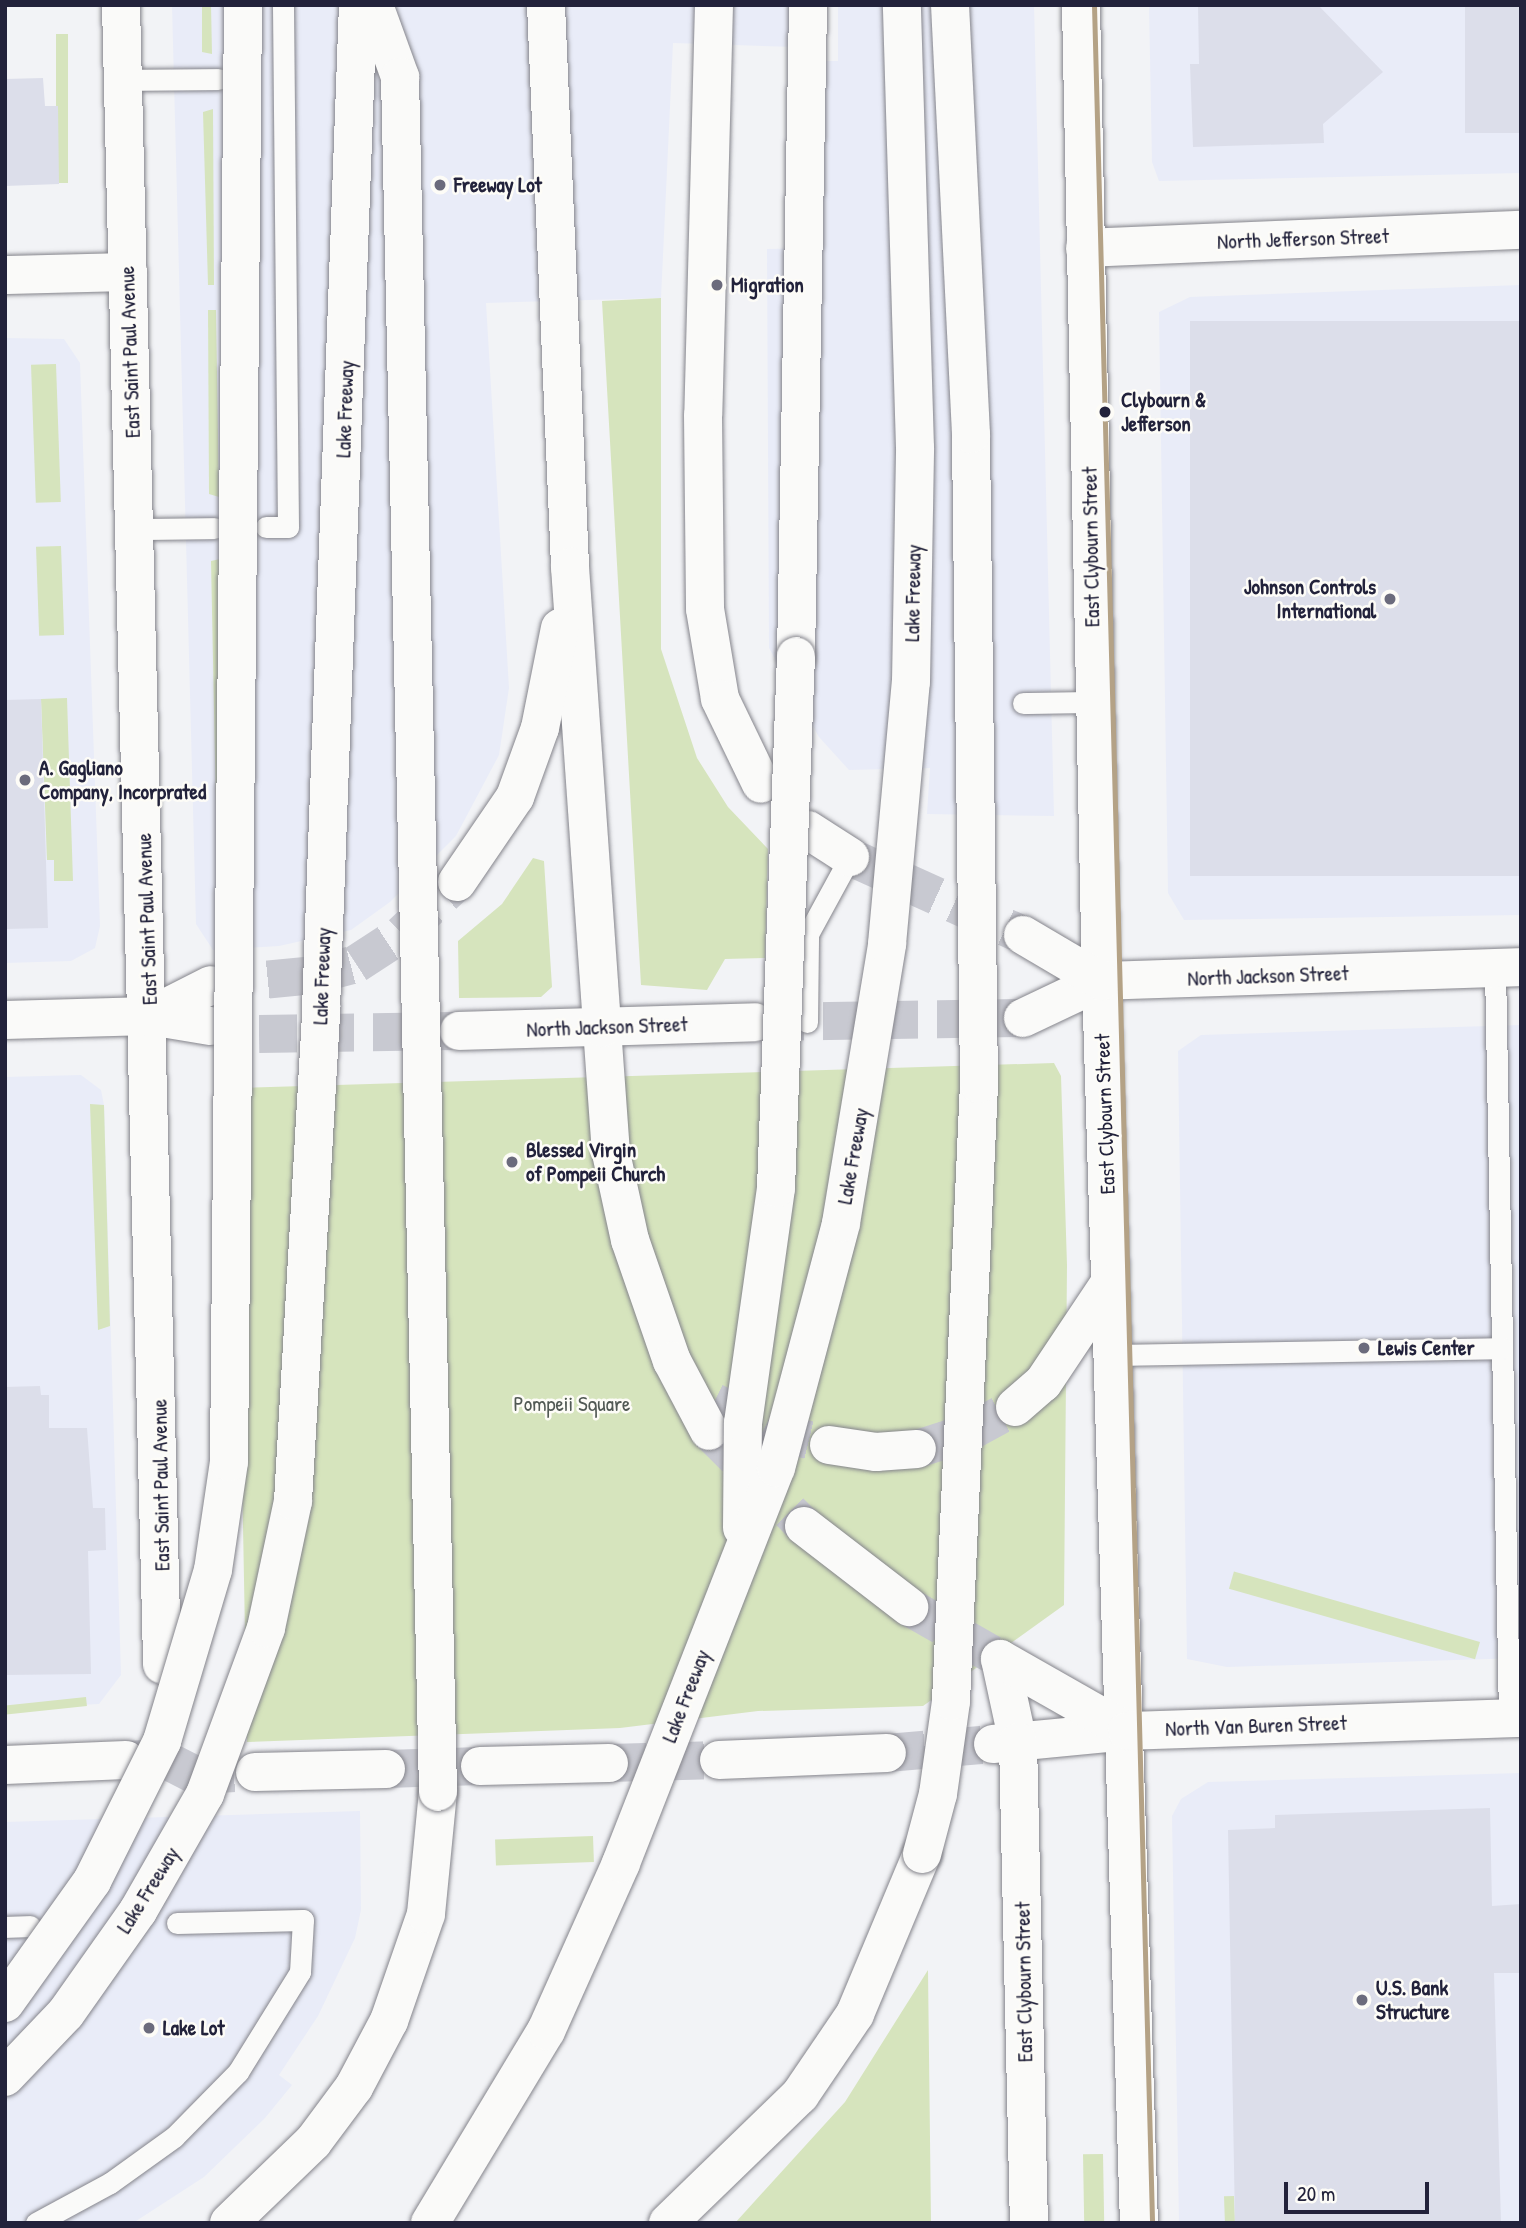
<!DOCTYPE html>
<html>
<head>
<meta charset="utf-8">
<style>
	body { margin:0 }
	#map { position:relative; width:1526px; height:2228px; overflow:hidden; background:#f2f3f6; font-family:"Patrick Hand",sans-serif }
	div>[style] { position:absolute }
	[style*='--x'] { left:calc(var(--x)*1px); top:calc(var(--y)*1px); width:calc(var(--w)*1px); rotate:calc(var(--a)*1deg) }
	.built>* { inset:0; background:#e9ecf8 }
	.green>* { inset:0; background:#d6e4bd; transform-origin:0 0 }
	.building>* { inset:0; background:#dcdeea; transform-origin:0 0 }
	.tertiary-tunnel>* { height:38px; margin-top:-19px; transform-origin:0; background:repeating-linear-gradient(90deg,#c8c9d1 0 38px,transparent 0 57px) }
	.secondary-tunnel>* { height:38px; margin-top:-19px; transform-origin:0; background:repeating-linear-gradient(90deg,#c8c9d1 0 38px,transparent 0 57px) }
	.motorway-tunnel>* { height:38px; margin-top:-19px; transform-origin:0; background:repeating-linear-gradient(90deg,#c8c9d1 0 38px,transparent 0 57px) }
	.roads { filter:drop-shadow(0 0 2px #84848b) drop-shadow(0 0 2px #84848b) }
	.service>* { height:21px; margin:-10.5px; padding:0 10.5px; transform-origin:10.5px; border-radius:10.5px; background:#fafaf9 }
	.minor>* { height:38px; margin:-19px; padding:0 19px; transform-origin:19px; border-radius:19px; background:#fafaf9 }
	.tertiary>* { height:38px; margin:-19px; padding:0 19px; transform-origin:19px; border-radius:19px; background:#fafaf9 }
	.secondary>* { height:38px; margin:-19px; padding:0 19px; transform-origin:19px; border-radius:19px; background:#fafaf9 }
	.motorway>* { height:38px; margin:-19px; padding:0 19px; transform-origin:19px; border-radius:19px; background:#fafaf9 }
	.bridges { filter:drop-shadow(0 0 2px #84848b) drop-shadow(0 0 2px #84848b) }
	.motorway-bridge>* { height:38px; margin:-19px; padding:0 19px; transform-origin:19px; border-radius:19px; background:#fafaf9 }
	.tram-1>* { height:5px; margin:-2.5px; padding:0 2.5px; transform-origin:2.5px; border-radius:2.5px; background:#b4a286 }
	.dots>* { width:19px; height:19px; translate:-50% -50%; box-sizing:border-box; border:4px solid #fdfcf7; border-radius:50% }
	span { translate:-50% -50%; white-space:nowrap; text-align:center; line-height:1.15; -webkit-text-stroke:5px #fdfcf7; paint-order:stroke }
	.poi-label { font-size:21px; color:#22223b; font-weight:700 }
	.left { translate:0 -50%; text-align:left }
	.right { translate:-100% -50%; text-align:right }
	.street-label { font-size:21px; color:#22223b }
	.stop-label { font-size:21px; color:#22223b; font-weight:700 }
	.park-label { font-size:21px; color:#515954 }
	.frame { position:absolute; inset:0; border:7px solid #22223b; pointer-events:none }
	.scale { position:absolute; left:1284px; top:2182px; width:145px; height:32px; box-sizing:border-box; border:4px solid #22223b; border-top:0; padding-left:9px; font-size:21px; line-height:24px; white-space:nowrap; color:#22223b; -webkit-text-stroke:5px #fdfcf7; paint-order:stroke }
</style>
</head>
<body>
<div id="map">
	<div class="built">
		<i style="clip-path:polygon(172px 5px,795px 5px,795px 47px,673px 43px,661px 298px,486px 303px,509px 688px,499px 755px,456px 836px,390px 902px,351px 930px,279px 946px,213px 950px,196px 924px)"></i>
		<i style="clip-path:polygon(838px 5px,1034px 5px,1054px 816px,927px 814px,930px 768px,849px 770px,819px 737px,769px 648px,767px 249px,818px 248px,822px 61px,838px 61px)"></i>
		<i style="clip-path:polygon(1149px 5px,1521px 5px,1521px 173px,1159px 181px,1152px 162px)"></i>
		<i style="clip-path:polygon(1521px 285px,1521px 915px,1184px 920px,1168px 893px,1159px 312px,1190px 297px)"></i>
		<i style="clip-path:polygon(5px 338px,64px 339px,80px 363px,100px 926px,95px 948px,71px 961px,5px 963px)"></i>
		<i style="clip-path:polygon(1521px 1025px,1521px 1658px,1227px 1667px,1187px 1659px,1178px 1051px,1201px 1035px)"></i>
		<i style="clip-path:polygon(81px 1075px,101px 1090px,104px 1105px,121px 1675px,99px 1704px,5px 1709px,5px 1077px)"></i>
		<i style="clip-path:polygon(1521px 1773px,1521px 2223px,1179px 2223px,1172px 1816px,1181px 1799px,1208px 1782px)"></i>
		<i style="clip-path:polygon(360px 1811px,361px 1910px,355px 1938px,318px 2016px,279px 2075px,292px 2085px,265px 2118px,204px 2177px,133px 2223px,5px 2223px,5px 1822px)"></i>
	</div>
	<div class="green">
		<i style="clip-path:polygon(202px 5px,211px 5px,212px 54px,202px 52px)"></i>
		<i style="left:56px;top:34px;width:12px;height:149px"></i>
		<i style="clip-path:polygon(213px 109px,214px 285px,208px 285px,203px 112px)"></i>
		<i style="clip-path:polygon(661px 298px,661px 649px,697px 758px,728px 807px,768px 849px,765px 958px,725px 959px,707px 990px,641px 985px,602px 301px)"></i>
		<i style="clip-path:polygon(208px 310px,216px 310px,219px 497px,209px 494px)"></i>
		<i style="left:56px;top:364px;width:138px;height:25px;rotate:88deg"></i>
		<i style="left:61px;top:546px;width:89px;height:25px;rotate:88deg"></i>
		<i style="clip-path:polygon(220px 559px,217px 858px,211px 561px)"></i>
		<i style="clip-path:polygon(67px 698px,73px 881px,54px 881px,54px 860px,47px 860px,41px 699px)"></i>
		<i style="clip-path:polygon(533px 858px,544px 861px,552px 987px,541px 997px,459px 998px,458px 941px,502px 904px)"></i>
		<i style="clip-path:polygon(1054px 1063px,1061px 1076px,1067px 1265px,1064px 1605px,923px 1706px,758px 1711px,620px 1728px,247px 1742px,235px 1093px,240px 1088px)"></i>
		<i style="clip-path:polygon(90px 1104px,104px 1105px,110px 1326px,98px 1330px)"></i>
		<i style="left:1480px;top:1642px;width:18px;height:256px;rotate:106deg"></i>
		<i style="left:86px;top:1697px;width:9px;height:81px;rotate:84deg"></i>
		<i style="left:593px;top:1836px;width:26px;height:98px;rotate:88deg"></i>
		<i style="clip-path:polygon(928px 1970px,931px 2223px,735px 2223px,845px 2102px)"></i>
		<i style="left:1103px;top:2154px;width:69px;height:20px;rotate:89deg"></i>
		<i style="left:1234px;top:2196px;width:27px;height:10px;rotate:88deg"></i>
	</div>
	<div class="building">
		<i style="clip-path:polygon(1198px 5px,1318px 5px,1383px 72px,1323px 124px,1324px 143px,1193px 147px,1190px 64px,1199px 64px)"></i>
		<i style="left:1465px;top:5px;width:56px;height:128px"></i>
		<i style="clip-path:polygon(43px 78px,45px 106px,58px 106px,59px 184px,5px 186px,5px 79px)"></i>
		<i style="left:1521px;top:321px;width:555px;height:331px;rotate:90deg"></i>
		<i style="clip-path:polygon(41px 699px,48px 928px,5px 929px,5px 700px)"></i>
		<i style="clip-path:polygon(40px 1386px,41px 1395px,49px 1395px,49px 1428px,87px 1428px,93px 1508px,105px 1508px,106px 1550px,88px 1551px,91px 1674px,5px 1675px,5px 1387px)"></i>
		<i style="clip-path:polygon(1490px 1808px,1492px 1906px,1521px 1904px,1521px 1973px,1494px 1973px,1501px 2223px,1235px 2223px,1228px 1830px,1275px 1828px,1275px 1815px)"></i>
	</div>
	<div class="tertiary-tunnel">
		<i style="--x:766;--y:1022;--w:257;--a:-0.9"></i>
		<i style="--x:210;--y:1026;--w:50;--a:9.3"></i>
		<i style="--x:259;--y:1034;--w:194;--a:-0.9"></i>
		<i style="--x:887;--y:1753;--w:106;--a:-4.9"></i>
		<i style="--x:126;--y:1760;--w:36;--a:-3"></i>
		<i style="--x:162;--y:1758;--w:38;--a:27"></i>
		<i style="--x:196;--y:1775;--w:59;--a:-2.9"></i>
		<i style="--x:609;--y:1763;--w:110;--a:-1.6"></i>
		<i style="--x:386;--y:1769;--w:94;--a:-1.8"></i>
	</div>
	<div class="secondary-tunnel">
		<i style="--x:714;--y:1402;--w:65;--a:26.6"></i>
		<i style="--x:772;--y:1431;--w:59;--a:13.8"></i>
		<i style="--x:709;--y:1431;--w:134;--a:45"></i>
		<i style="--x:917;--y:1449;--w:52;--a:-17.7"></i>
		<i style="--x:967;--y:1433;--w:55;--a:-28.4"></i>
		<i style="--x:909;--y:1607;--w:105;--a:29.7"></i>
	</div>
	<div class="motorway-tunnel">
		<i style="--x:850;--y:857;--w:190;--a:24.3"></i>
		<i style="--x:211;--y:985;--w:103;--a:-5.5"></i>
		<i style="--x:314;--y:975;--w:43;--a:-14.7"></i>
		<i style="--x:356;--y:964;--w:55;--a:-33.1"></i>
		<i style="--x:402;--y:934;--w:76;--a:-43.4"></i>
	</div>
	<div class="roads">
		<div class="service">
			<i style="--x:123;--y:80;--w:95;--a:-0.6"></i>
			<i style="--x:266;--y:527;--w:22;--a:0"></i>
			<i style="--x:288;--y:527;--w:522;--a:-90.55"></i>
			<i style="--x:135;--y:529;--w:79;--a:-0.7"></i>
			<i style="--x:1023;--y:703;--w:71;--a:-0.8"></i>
			<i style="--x:1495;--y:968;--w:751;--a:88.93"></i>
			<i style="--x:807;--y:1022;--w:88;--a:-89.3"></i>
			<i style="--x:808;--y:934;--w:88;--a:-61.4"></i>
			<i style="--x:1111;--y:1355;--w:391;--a:-1"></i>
			<i style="--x:5;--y:1927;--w:25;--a:-2"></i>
			<i style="--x:36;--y:2223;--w:84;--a:-28.4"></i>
			<i style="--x:110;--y:2183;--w:79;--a:-35.7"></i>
			<i style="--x:174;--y:2137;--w:91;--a:-45.4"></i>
			<i style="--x:238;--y:2072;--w:118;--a:-58.2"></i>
			<i style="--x:300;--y:1972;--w:52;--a:-86.7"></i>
			<i style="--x:303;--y:1920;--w:126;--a:178.6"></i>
		</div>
		<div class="minor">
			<i style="--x:1085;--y:248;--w:436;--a:-2.4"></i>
			<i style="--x:5;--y:275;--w:123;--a:-1.4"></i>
		</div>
		<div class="tertiary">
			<i style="--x:121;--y:5;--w:1660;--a:88.58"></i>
			<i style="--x:1023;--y:1018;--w:86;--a:-25.4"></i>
			<i style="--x:5;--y:1020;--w:145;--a:-1.6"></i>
			<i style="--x:150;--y:1016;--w:61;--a:9.5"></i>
			<i style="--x:459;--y:1031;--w:296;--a:-1.7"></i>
			<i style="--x:993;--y:1744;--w:135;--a:-5.5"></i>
			<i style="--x:719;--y:1760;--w:168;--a:-2.4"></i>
			<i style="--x:5;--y:1765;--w:121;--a:-2.4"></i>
			<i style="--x:480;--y:1766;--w:129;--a:-1.3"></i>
			<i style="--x:255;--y:1772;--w:131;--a:-1.3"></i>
		</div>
		<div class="secondary">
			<i style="--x:1081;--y:5;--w:976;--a:88.83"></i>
			<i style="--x:1101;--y:981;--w:1243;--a:88.25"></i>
			<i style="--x:1101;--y:981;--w:420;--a:-1.9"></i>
			<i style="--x:602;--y:1028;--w:125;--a:85.9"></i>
			<i style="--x:611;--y:1153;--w:89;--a:77.7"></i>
			<i style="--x:630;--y:1240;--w:128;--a:70.9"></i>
			<i style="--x:672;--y:1361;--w:79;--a:62.1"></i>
			<i style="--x:1015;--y:1407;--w:37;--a:-41"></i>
			<i style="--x:1043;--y:1383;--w:119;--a:-56.3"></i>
			<i style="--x:829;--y:1445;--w:48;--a:8.5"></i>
			<i style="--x:876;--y:1452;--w:41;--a:-4.2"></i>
			<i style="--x:804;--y:1526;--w:133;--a:37.6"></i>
			<i style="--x:1000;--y:1659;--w:85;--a:77.8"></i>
			<i style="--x:1018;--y:1742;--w:481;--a:88.7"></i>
			<i style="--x:1000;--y:1659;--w:146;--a:29.6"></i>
			<i style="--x:1127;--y:1731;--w:394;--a:-1.9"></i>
		</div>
		<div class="motorway">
			<i style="--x:546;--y:5;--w:563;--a:87.55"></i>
			<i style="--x:570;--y:567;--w:462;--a:86"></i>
			<i style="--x:714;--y:5;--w:410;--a:91.5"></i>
			<i style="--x:703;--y:415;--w:194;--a:89.4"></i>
			<i style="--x:705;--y:609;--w:91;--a:80.5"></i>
			<i style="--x:720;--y:699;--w:94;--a:64.2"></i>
			<i style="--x:796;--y:656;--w:651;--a:-88.94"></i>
			<i style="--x:808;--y:830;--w:50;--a:32.7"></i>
			<i style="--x:457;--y:882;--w:103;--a:-55.7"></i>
			<i style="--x:515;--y:797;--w:73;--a:-70.1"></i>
			<i style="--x:540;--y:728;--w:102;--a:-78.7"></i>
			<i style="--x:1023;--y:935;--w:91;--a:30.5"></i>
			<i style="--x:150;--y:1016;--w:68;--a:-26.9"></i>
			<i style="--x:229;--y:2223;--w:117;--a:-44"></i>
			<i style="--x:313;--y:2142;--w:69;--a:-53.3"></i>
			<i style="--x:354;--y:2087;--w:75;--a:-62.1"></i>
			<i style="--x:389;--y:2021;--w:113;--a:-70.9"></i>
			<i style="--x:426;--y:1914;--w:123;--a:-84.4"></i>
			<i style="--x:668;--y:2223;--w:184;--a:-44.1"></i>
			<i style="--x:800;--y:2095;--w:98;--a:-55.8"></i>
			<i style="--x:855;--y:2014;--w:173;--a:-67.3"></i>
		</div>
	</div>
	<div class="bridges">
		<div class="motorway-bridge">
			<i style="--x:374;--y:5;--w:77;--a:70.1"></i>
			<i style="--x:400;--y:77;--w:1715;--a:88.73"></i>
			<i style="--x:742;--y:1528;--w:105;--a:-89.5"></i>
			<i style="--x:743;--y:1423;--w:237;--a:-82"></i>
			<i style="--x:776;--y:1188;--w:532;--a:-87.85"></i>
			<i style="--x:922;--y:1854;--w:62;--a:-75.1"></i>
			<i style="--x:938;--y:1794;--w:94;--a:-82"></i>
			<i style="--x:951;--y:1701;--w:618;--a:-87.4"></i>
			<i style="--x:979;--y:1084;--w:650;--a:-90.71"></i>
			<i style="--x:971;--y:434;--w:430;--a:-92.8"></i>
			<i style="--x:5;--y:2003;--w:150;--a:-54.5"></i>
			<i style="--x:92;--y:1881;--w:157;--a:-63.4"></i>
			<i style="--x:162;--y:1741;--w:178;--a:-73.4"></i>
			<i style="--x:213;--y:1570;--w:109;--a:-81.6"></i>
			<i style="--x:229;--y:1462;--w:1457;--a:-89.45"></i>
			<i style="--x:5;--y:2077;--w:88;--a:-46.4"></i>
			<i style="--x:66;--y:2013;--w:125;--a:-54.8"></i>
			<i style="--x:138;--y:1911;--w:135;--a:-60.2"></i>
			<i style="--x:205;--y:1794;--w:177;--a:-69.8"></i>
			<i style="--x:266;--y:1628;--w:130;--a:-78"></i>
			<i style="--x:293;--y:1501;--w:493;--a:-86.7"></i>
			<i style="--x:321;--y:1009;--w:1005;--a:-87.89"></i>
			<i style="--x:430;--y:2223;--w:224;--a:-58.9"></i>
			<i style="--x:546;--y:2031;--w:184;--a:-65.9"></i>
			<i style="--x:621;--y:1863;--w:424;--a:-68.6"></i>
			<i style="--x:776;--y:1468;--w:253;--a:-75.1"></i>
			<i style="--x:841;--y:1223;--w:283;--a:-80.6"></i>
			<i style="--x:887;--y:944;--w:263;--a:-84.8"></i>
			<i style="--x:911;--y:682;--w:234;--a:-89"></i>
			<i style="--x:915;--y:448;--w:443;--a:-91.7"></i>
		</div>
	</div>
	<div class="tram-1">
		<i style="--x:1094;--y:5;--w:2219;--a:88.5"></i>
	</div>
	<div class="dots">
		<i style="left:440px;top:185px;background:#6b6b7c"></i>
		<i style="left:717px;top:285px;background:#6b6b7c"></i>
		<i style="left:1105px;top:412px;background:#22223b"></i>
		<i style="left:1390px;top:599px;background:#6b6b7c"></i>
		<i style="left:25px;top:780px;background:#6b6b7c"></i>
		<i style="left:512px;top:1162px;background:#6b6b7c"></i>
		<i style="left:1364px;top:1348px;background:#6b6b7c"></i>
		<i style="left:1362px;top:2000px;background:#6b6b7c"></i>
		<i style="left:149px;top:2028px;background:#6b6b7c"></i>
	</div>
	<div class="poi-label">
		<span class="left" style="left:454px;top:185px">Freeway Lot</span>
		<span class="left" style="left:731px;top:285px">Migration</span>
		<span class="right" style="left:1376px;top:599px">Johnson Controls<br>International</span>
		<span class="left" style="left:39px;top:780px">A. Gagliano<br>Company, Incorprated</span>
		<span class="left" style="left:526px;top:1162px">Blessed Virgin<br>of Pompeii Church</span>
		<span class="left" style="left:1378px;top:1348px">Lewis Center</span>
		<span class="left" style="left:1376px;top:2000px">U.S. Bank<br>Structure</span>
		<span class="left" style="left:163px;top:2028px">Lake Lot</span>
	</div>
	<div class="street-label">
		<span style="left:1303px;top:239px;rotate:-2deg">North Jefferson Street</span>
		<span style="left:130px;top:352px;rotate:-92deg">East Saint Paul Avenue</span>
		<span style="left:345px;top:409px;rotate:-88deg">Lake Freeway</span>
		<span style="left:1091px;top:547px;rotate:-91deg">East Clybourn Street</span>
		<span style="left:913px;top:593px;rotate:-89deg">Lake Freeway</span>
		<span style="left:147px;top:919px;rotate:-92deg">East Saint Paul Avenue</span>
		<span style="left:322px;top:976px;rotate:-88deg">Lake Freeway</span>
		<span style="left:1268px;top:976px;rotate:-2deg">North Jackson Street</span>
		<span style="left:607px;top:1027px;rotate:-2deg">North Jackson Street</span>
		<span style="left:1105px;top:1114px;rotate:-92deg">East Clybourn Street</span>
		<span style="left:853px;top:1156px;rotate:-80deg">Lake Freeway</span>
		<span style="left:161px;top:1485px;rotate:-91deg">East Saint Paul Avenue</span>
		<span style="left:686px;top:1696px;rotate:-69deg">Lake Freeway</span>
		<span style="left:1256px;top:1726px;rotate:-2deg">North Van Buren Street</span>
		<span style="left:148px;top:1890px;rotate:-58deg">Lake Freeway</span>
		<span style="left:1024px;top:1982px;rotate:-91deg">East Clybourn Street</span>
	</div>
	<div class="stop-label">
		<span class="left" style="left:1121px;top:412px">Clybourn &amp;<br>Jefferson</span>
	</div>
	<div class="park-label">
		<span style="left:572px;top:1404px">Pompeii Square</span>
	</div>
	<div class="frame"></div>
	<div class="scale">20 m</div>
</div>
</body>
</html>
